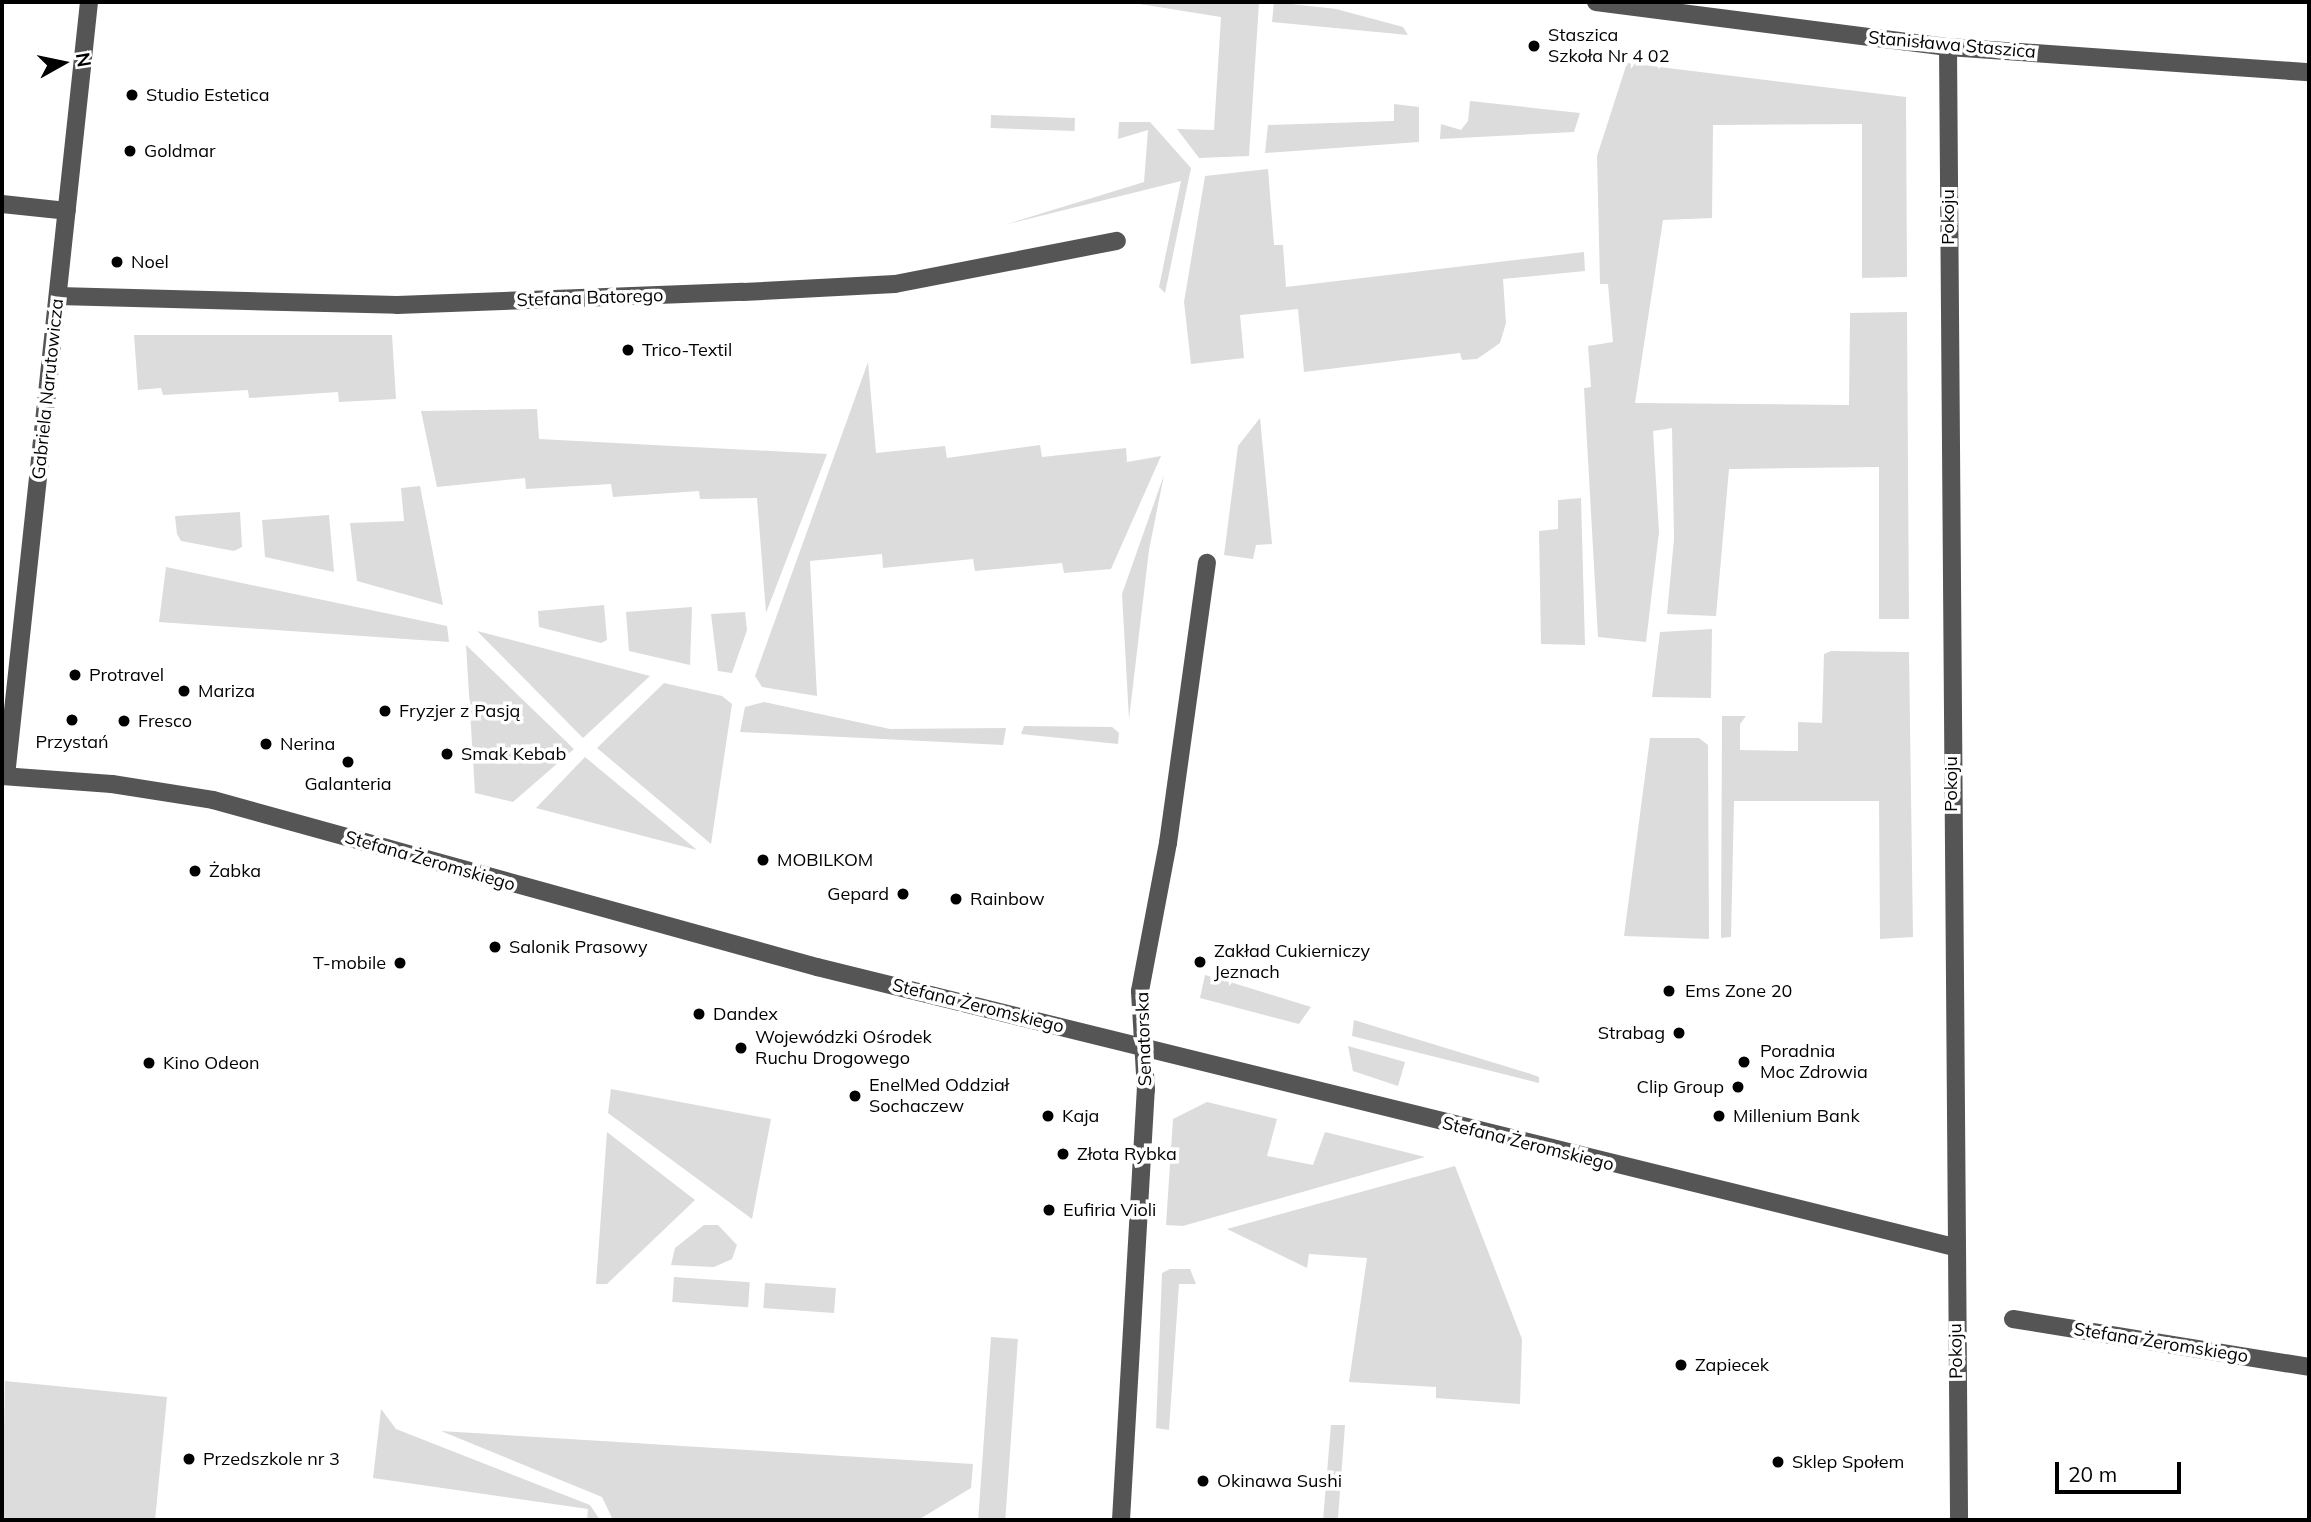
<!DOCTYPE html>
<html>
<head>
<meta charset="utf-8">
<style>
	body { margin:0 }
	#map { position:relative; width:2311px; height:1522px; overflow:hidden; background:#fff; font-family:Mulish,sans-serif }
	div>[style] { position:absolute }
	[style*='--x'] { left:calc(var(--x)*1px); top:calc(var(--y)*1px); width:calc(var(--w)*1px); rotate:calc(var(--a)*1deg) }
	.green>* { inset:0; background:#dcdcdc; transform-origin:0 0 }
	.minor>* { height:18px; margin:-9px; padding:0 9px; transform-origin:9px; border-radius:9px; background:#555 }
	.dots>* { width:19px; height:19px; translate:-50% -50%; box-sizing:border-box; border:4px solid #fff; border-radius:50% }
	span { translate:-50% -50%; white-space:nowrap; text-align:center; line-height:1.15; -webkit-text-stroke:7px #fff; paint-order:stroke }
	.poi-label { font-size:18px; color:#000 }
	.left { translate:0 -50%; text-align:left }
	.right { translate:-100% -50%; text-align:right }
	.street-label { font-size:18px; color:#000 }
	.frame { position:absolute; inset:0; border:4px solid #000; pointer-events:none }
	.north { position:absolute; left:28px; top:28px; width:70px; height:70px; -webkit-text-stroke:5px #fff; paint-order:stroke; rotate:81deg; font-size:19px; font-weight:700; line-height:28px; text-align:center; color:#000 }
	.north::after { content:''; display:block; margin:auto; width:24px; height:32px; background:#000; clip-path:polygon(50% 0,100% 100%,50% 72%,0 100%) }
	.scale { position:absolute; left:2055px; top:1462px; width:126px; height:32px; box-sizing:border-box; border:4px solid #000; border-top:0; padding-left:9px; font-size:21px; line-height:24px; white-space:nowrap; color:#000; -webkit-text-stroke:5px #fff; paint-order:stroke }
</style>
</head>
<body>
<div id="map">
	<div class="green">
		<i style="clip-path:polygon(1127px 2px,1259px 3px,1249px 156px,1199px 158px,1177px 129px,1214px 130px,1221px 17px)"></i>
		<i style="clip-path:polygon(1274px 2px,1336px 9px,1403px 27px,1408px 35px,1272px 22px)"></i>
		<i style="clip-path:polygon(1627px 63px,1906px 97px,1907px 277px,1862px 278px,1862px 124px,1713px 125px,1712px 218px,1663px 220px,1635px 403px,1849px 405px,1850px 313px,1907px 312px,1909px 619px,1879px 619px,1879px 467px,1729px 469px,1716px 616px,1667px 614px,1674px 539px,1672px 428px,1653px 431px,1659px 532px,1646px 642px,1598px 637px,1584px 388px,1591px 387px,1588px 346px,1613px 342px,1608px 284px,1600px 284px,1597px 156px)"></i>
		<i style="clip-path:polygon(1470px 101px,1580px 113px,1574px 132px,1440px 139px,1441px 124px,1461px 130px,1468px 121px)"></i>
		<i style="clip-path:polygon(1394px 104px,1419px 107px,1419px 142px,1265px 153px,1268px 125px,1394px 121px)"></i>
		<i style="left:991px;top:115px;width:84px;height:13px;rotate:2deg"></i>
		<i style="clip-path:polygon(1119px 122px,1150px 122px,1191px 168px,1165px 293px,1159px 287px,1181px 181px,1004px 225px,1144px 182px,1148px 130px,1118px 139px)"></i>
		<i style="clip-path:polygon(1268px 169px,1274px 245px,1283px 245px,1286px 287px,1584px 252px,1585px 271px,1503px 279px,1506px 323px,1500px 343px,1477px 359px,1462px 360px,1460px 353px,1304px 372px,1298px 309px,1240px 315px,1244px 358px,1191px 364px,1184px 302px,1205px 176px)"></i>
		<i style="clip-path:polygon(134px 335px,392px 335px,396px 399px,339px 402px,338px 392px,249px 398px,248px 390px,163px 395px,161px 388px,138px 390px)"></i>
		<i style="clip-path:polygon(868px 362px,876px 453px,945px 446px,947px 458px,1040px 445px,1042px 457px,1126px 448px,1127px 462px,1161px 456px,1111px 569px,1064px 573px,1062px 563px,975px 571px,973px 559px,883px 568px,882px 554px,810px 561px,817px 696px,762px 687px,755px 676px)"></i>
		<i style="clip-path:polygon(537px 409px,539px 439px,827px 454px,766px 613px,757px 498px,700px 499px,699px 491px,613px 497px,611px 484px,526px 489px,525px 478px,437px 487px,421px 411px)"></i>
		<i style="clip-path:polygon(1260px 418px,1272px 544px,1256px 545px,1253px 559px,1224px 555px,1238px 446px)"></i>
		<i style="clip-path:polygon(1164px 475px,1149px 550px,1129px 719px,1122px 594px)"></i>
		<i style="clip-path:polygon(420px 486px,443px 605px,357px 581px,350px 523px,404px 521px,401px 488px)"></i>
		<i style="clip-path:polygon(1581px 498px,1585px 645px,1541px 644px,1539px 531px,1558px 529px,1558px 500px)"></i>
		<i style="clip-path:polygon(240px 512px,242px 547px,234px 551px,181px 541px,177px 534px,175px 516px)"></i>
		<i style="clip-path:polygon(329px 515px,334px 572px,265px 557px,262px 520px)"></i>
		<i style="clip-path:polygon(166px 567px,447px 626px,449px 642px,159px 622px)"></i>
		<i style="clip-path:polygon(604px 605px,607px 640px,601px 643px,539px 627px,538px 611px)"></i>
		<i style="clip-path:polygon(692px 607px,690px 665px,629px 651px,626px 612px)"></i>
		<i style="clip-path:polygon(745px 612px,747px 630px,732px 673px,718px 671px,711px 614px)"></i>
		<i style="clip-path:polygon(1712px 629px,1711px 698px,1652px 697px,1660px 632px)"></i>
		<i style="clip-path:polygon(477px 631px,650px 676px,583px 738px)"></i>
		<i style="clip-path:polygon(466px 645px,574px 749px,513px 802px,475px 793px)"></i>
		<i style="clip-path:polygon(1831px 651px,1909px 652px,1913px 937px,1880px 939px,1879px 801px,1734px 801px,1731px 937px,1721px 938px,1722px 716px,1746px 716px,1740px 724px,1740px 750px,1798px 751px,1798px 722px,1822px 723px,1824px 654px)"></i>
		<i style="clip-path:polygon(664px 683px,722px 696px,732px 704px,711px 844px,597px 748px)"></i>
		<i style="clip-path:polygon(764px 702px,890px 729px,1006px 728px,1003px 745px,740px 732px,745px 707px)"></i>
		<i style="clip-path:polygon(1024px 726px,1112px 727px,1119px 733px,1118px 744px,1021px 734px)"></i>
		<i style="clip-path:polygon(1650px 738px,1699px 738px,1708px 745px,1709px 939px,1624px 936px)"></i>
		<i style="clip-path:polygon(585px 757px,697px 850px,536px 808px)"></i>
		<i style="clip-path:polygon(1205px 975px,1227px 981px,1311px 1007px,1299px 1024px,1200px 998px)"></i>
		<i style="clip-path:polygon(1354px 1020px,1531px 1074px,1539px 1077px,1539px 1083px,1352px 1036px)"></i>
		<i style="clip-path:polygon(1348px 1046px,1405px 1062px,1398px 1086px,1353px 1071px)"></i>
		<i style="clip-path:polygon(611px 1089px,771px 1119px,752px 1219px,608px 1113px)"></i>
		<i style="clip-path:polygon(1207px 1102px,1277px 1119px,1267px 1156px,1313px 1165px,1325px 1132px,1425px 1157px,1183px 1226px,1166px 1225px,1173px 1119px)"></i>
		<i style="clip-path:polygon(607px 1132px,695px 1200px,607px 1284px,596px 1284px)"></i>
		<i style="clip-path:polygon(1455px 1166px,1522px 1339px,1520px 1404px,1436px 1398px,1436px 1387px,1349px 1382px,1367px 1258px,1309px 1254px,1307px 1268px,1227px 1229px)"></i>
		<i style="clip-path:polygon(704px 1225px,718px 1225px,737px 1245px,732px 1259px,714px 1267px,671px 1265px,675px 1248px)"></i>
		<i style="clip-path:polygon(1170px 1269px,1190px 1269px,1196px 1284px,1179px 1284px,1169px 1430px,1156px 1428px,1162px 1273px)"></i>
		<i style="left:674px;top:1277px;width:76px;height:25px;rotate:4deg"></i>
		<i style="left:765px;top:1283px;width:71px;height:25px;rotate:4deg"></i>
		<i style="left:991px;top:1337px;width:27px;height:183px;rotate:4deg"></i>
		<i style="clip-path:polygon(5px 1381px,167px 1397px,155px 1520px,2px 1520px)"></i>
		<i style="clip-path:polygon(381px 1409px,396px 1429px,590px 1505px,600px 1520px,587px 1520px,588px 1509px,373px 1478px)"></i>
		<i style="clip-path:polygon(1331px 1425px,1345px 1425px,1338px 1518px,1409px 1520px,1323px 1520px)"></i>
		<i style="clip-path:polygon(441px 1431px,973px 1464px,971px 1488px,918px 1520px,613px 1520px,602px 1497px)"></i>
	</div>
	<div class="minor">
		<i style="--x:1596;--y:2;--w:355;--a:7.3"></i>
		<i style="--x:1948;--y:47;--w:362;--a:4"></i>
		<i style="--x:1948;--y:47;--w:1473;--a:89.57"></i>
		<i style="--x:2;--y:204;--w:65;--a:6.1"></i>
		<i style="--x:58;--y:296;--w:339;--a:1.5"></i>
		<i style="--x:397;--y:305;--w:346;--a:-2.2"></i>
		<i style="--x:743;--y:292;--w:152;--a:-3"></i>
		<i style="--x:895;--y:284;--w:226;--a:-11"></i>
		<i style="--x:2;--y:776;--w:110;--a:4.2"></i>
		<i style="--x:112;--y:784;--w:102;--a:9"></i>
		<i style="--x:213;--y:800;--w:627;--a:15.46"></i>
		<i style="--x:817;--y:967;--w:1171;--a:13.83"></i>
		<i style="--x:6;--y:776;--w:778;--a:-83.88"></i>
		<i style="--x:2013;--y:1319;--w:300;--a:9.2"></i>
		<i style="--x:1121;--y:1520;--w:431;--a:-86.7"></i>
		<i style="--x:1146;--y:1090;--w:99;--a:-93.5"></i>
		<i style="--x:1140;--y:991;--w:151;--a:-79.3"></i>
		<i style="--x:1168;--y:843;--w:283;--a:-82.1"></i>
	</div>
	<div class="dots">
		<i style="left:1534px;top:46px;background:#000"></i>
		<i style="left:132px;top:95px;background:#000"></i>
		<i style="left:130px;top:151px;background:#000"></i>
		<i style="left:117px;top:262px;background:#000"></i>
		<i style="left:628px;top:350px;background:#000"></i>
		<i style="left:75px;top:675px;background:#000"></i>
		<i style="left:184px;top:691px;background:#000"></i>
		<i style="left:385px;top:711px;background:#000"></i>
		<i style="left:72px;top:720px;background:#000"></i>
		<i style="left:124px;top:721px;background:#000"></i>
		<i style="left:266px;top:744px;background:#000"></i>
		<i style="left:447px;top:754px;background:#000"></i>
		<i style="left:348px;top:762px;background:#000"></i>
		<i style="left:763px;top:860px;background:#000"></i>
		<i style="left:195px;top:871px;background:#000"></i>
		<i style="left:903px;top:894px;background:#000"></i>
		<i style="left:956px;top:899px;background:#000"></i>
		<i style="left:495px;top:947px;background:#000"></i>
		<i style="left:1200px;top:962px;background:#000"></i>
		<i style="left:400px;top:963px;background:#000"></i>
		<i style="left:1669px;top:991px;background:#000"></i>
		<i style="left:699px;top:1014px;background:#000"></i>
		<i style="left:1679px;top:1033px;background:#000"></i>
		<i style="left:741px;top:1048px;background:#000"></i>
		<i style="left:1744px;top:1062px;background:#000"></i>
		<i style="left:149px;top:1063px;background:#000"></i>
		<i style="left:1738px;top:1087px;background:#000"></i>
		<i style="left:855px;top:1096px;background:#000"></i>
		<i style="left:1048px;top:1116px;background:#000"></i>
		<i style="left:1719px;top:1116px;background:#000"></i>
		<i style="left:1063px;top:1154px;background:#000"></i>
		<i style="left:1049px;top:1210px;background:#000"></i>
		<i style="left:1681px;top:1365px;background:#000"></i>
		<i style="left:189px;top:1459px;background:#000"></i>
		<i style="left:1778px;top:1462px;background:#000"></i>
		<i style="left:1203px;top:1481px;background:#000"></i>
	</div>
	<div class="poi-label">
		<span class="left" style="left:1548px;top:46px">Staszica<br>Szkoła Nr 4 02</span>
		<span class="left" style="left:146px;top:95px">Studio Estetica</span>
		<span class="left" style="left:144px;top:151px">Goldmar</span>
		<span class="left" style="left:131px;top:262px">Noel</span>
		<span class="left" style="left:642px;top:350px">Trico-Textil</span>
		<span class="left" style="left:89px;top:675px">Protravel</span>
		<span class="left" style="left:198px;top:691px">Mariza</span>
		<span class="left" style="left:399px;top:711px">Fryzjer z Pasją</span>
		<span class="left" style="left:138px;top:721px">Fresco</span>
		<span style="left:72px;top:742px">Przystań</span>
		<span class="left" style="left:280px;top:744px">Nerina</span>
		<span class="left" style="left:461px;top:754px">Smak Kebab</span>
		<span style="left:348px;top:784px">Galanteria</span>
		<span class="left" style="left:777px;top:860px">MOBILKOM</span>
		<span class="left" style="left:209px;top:871px">Żabka</span>
		<span class="right" style="left:889px;top:894px">Gepard</span>
		<span class="left" style="left:970px;top:899px">Rainbow</span>
		<span class="left" style="left:509px;top:947px">Salonik Prasowy</span>
		<span class="left" style="left:1214px;top:962px">Zakład Cukierniczy<br>Jeznach</span>
		<span class="right" style="left:386px;top:963px">T-mobile</span>
		<span class="left" style="left:1685px;top:991px">Ems Zone 20</span>
		<span class="left" style="left:713px;top:1014px">Dandex</span>
		<span class="right" style="left:1665px;top:1033px">Strabag</span>
		<span class="left" style="left:755px;top:1048px">Wojewódzki Ośrodek<br>Ruchu Drogowego</span>
		<span class="left" style="left:1760px;top:1062px">Poradnia<br>Moc Zdrowia</span>
		<span class="left" style="left:163px;top:1063px">Kino Odeon</span>
		<span class="left" style="left:869px;top:1096px">EnelMed Oddział<br>Sochaczew</span>
		<span class="right" style="left:1724px;top:1087px">Clip Group</span>
		<span class="left" style="left:1062px;top:1116px">Kaja</span>
		<span class="left" style="left:1733px;top:1116px">Millenium Bank</span>
		<span class="left" style="left:1077px;top:1154px">Złota Rybka</span>
		<span class="left" style="left:1063px;top:1210px">Eufiria Violi</span>
		<span class="left" style="left:1695px;top:1365px">Zapiecek</span>
		<span class="left" style="left:203px;top:1459px">Przedszkole nr 3</span>
		<span class="left" style="left:1792px;top:1462px">Sklep Społem</span>
		<span class="left" style="left:1217px;top:1481px">Okinawa Sushi</span>
	</div>
	<div class="street-label">
		<span style="left:1952px;top:45px;rotate:5deg">Stanisława Staszica</span>
		<span style="left:1948px;top:217px;rotate:-90deg">Pokoju</span>
		<span style="left:590px;top:298px;rotate:-2deg">Stefana Batorego</span>
		<span style="left:48px;top:389px;rotate:-84deg">Gabriela Narutowicza</span>
		<span style="left:1951px;top:784px;rotate:-90deg">Pokoju</span>
		<span style="left:430px;top:861px;rotate:16deg">Stefana Żeromskiego</span>
		<span style="left:978px;top:1006px;rotate:14deg">Stefana Żeromskiego</span>
		<span style="left:1144px;top:1039px;rotate:-92deg">Senatorska</span>
		<span style="left:1528px;top:1144px;rotate:14deg">Stefana Żeromskiego</span>
		<span style="left:2161px;top:1343px;rotate:9deg">Stefana Żeromskiego</span>
		<span style="left:1956px;top:1351px;rotate:-91deg">Pokoju</span>
	</div>
	<div class="frame"></div>
	<div class="north">N</div>
	<div class="scale">20 m</div>
</div>
</body>
</html>
